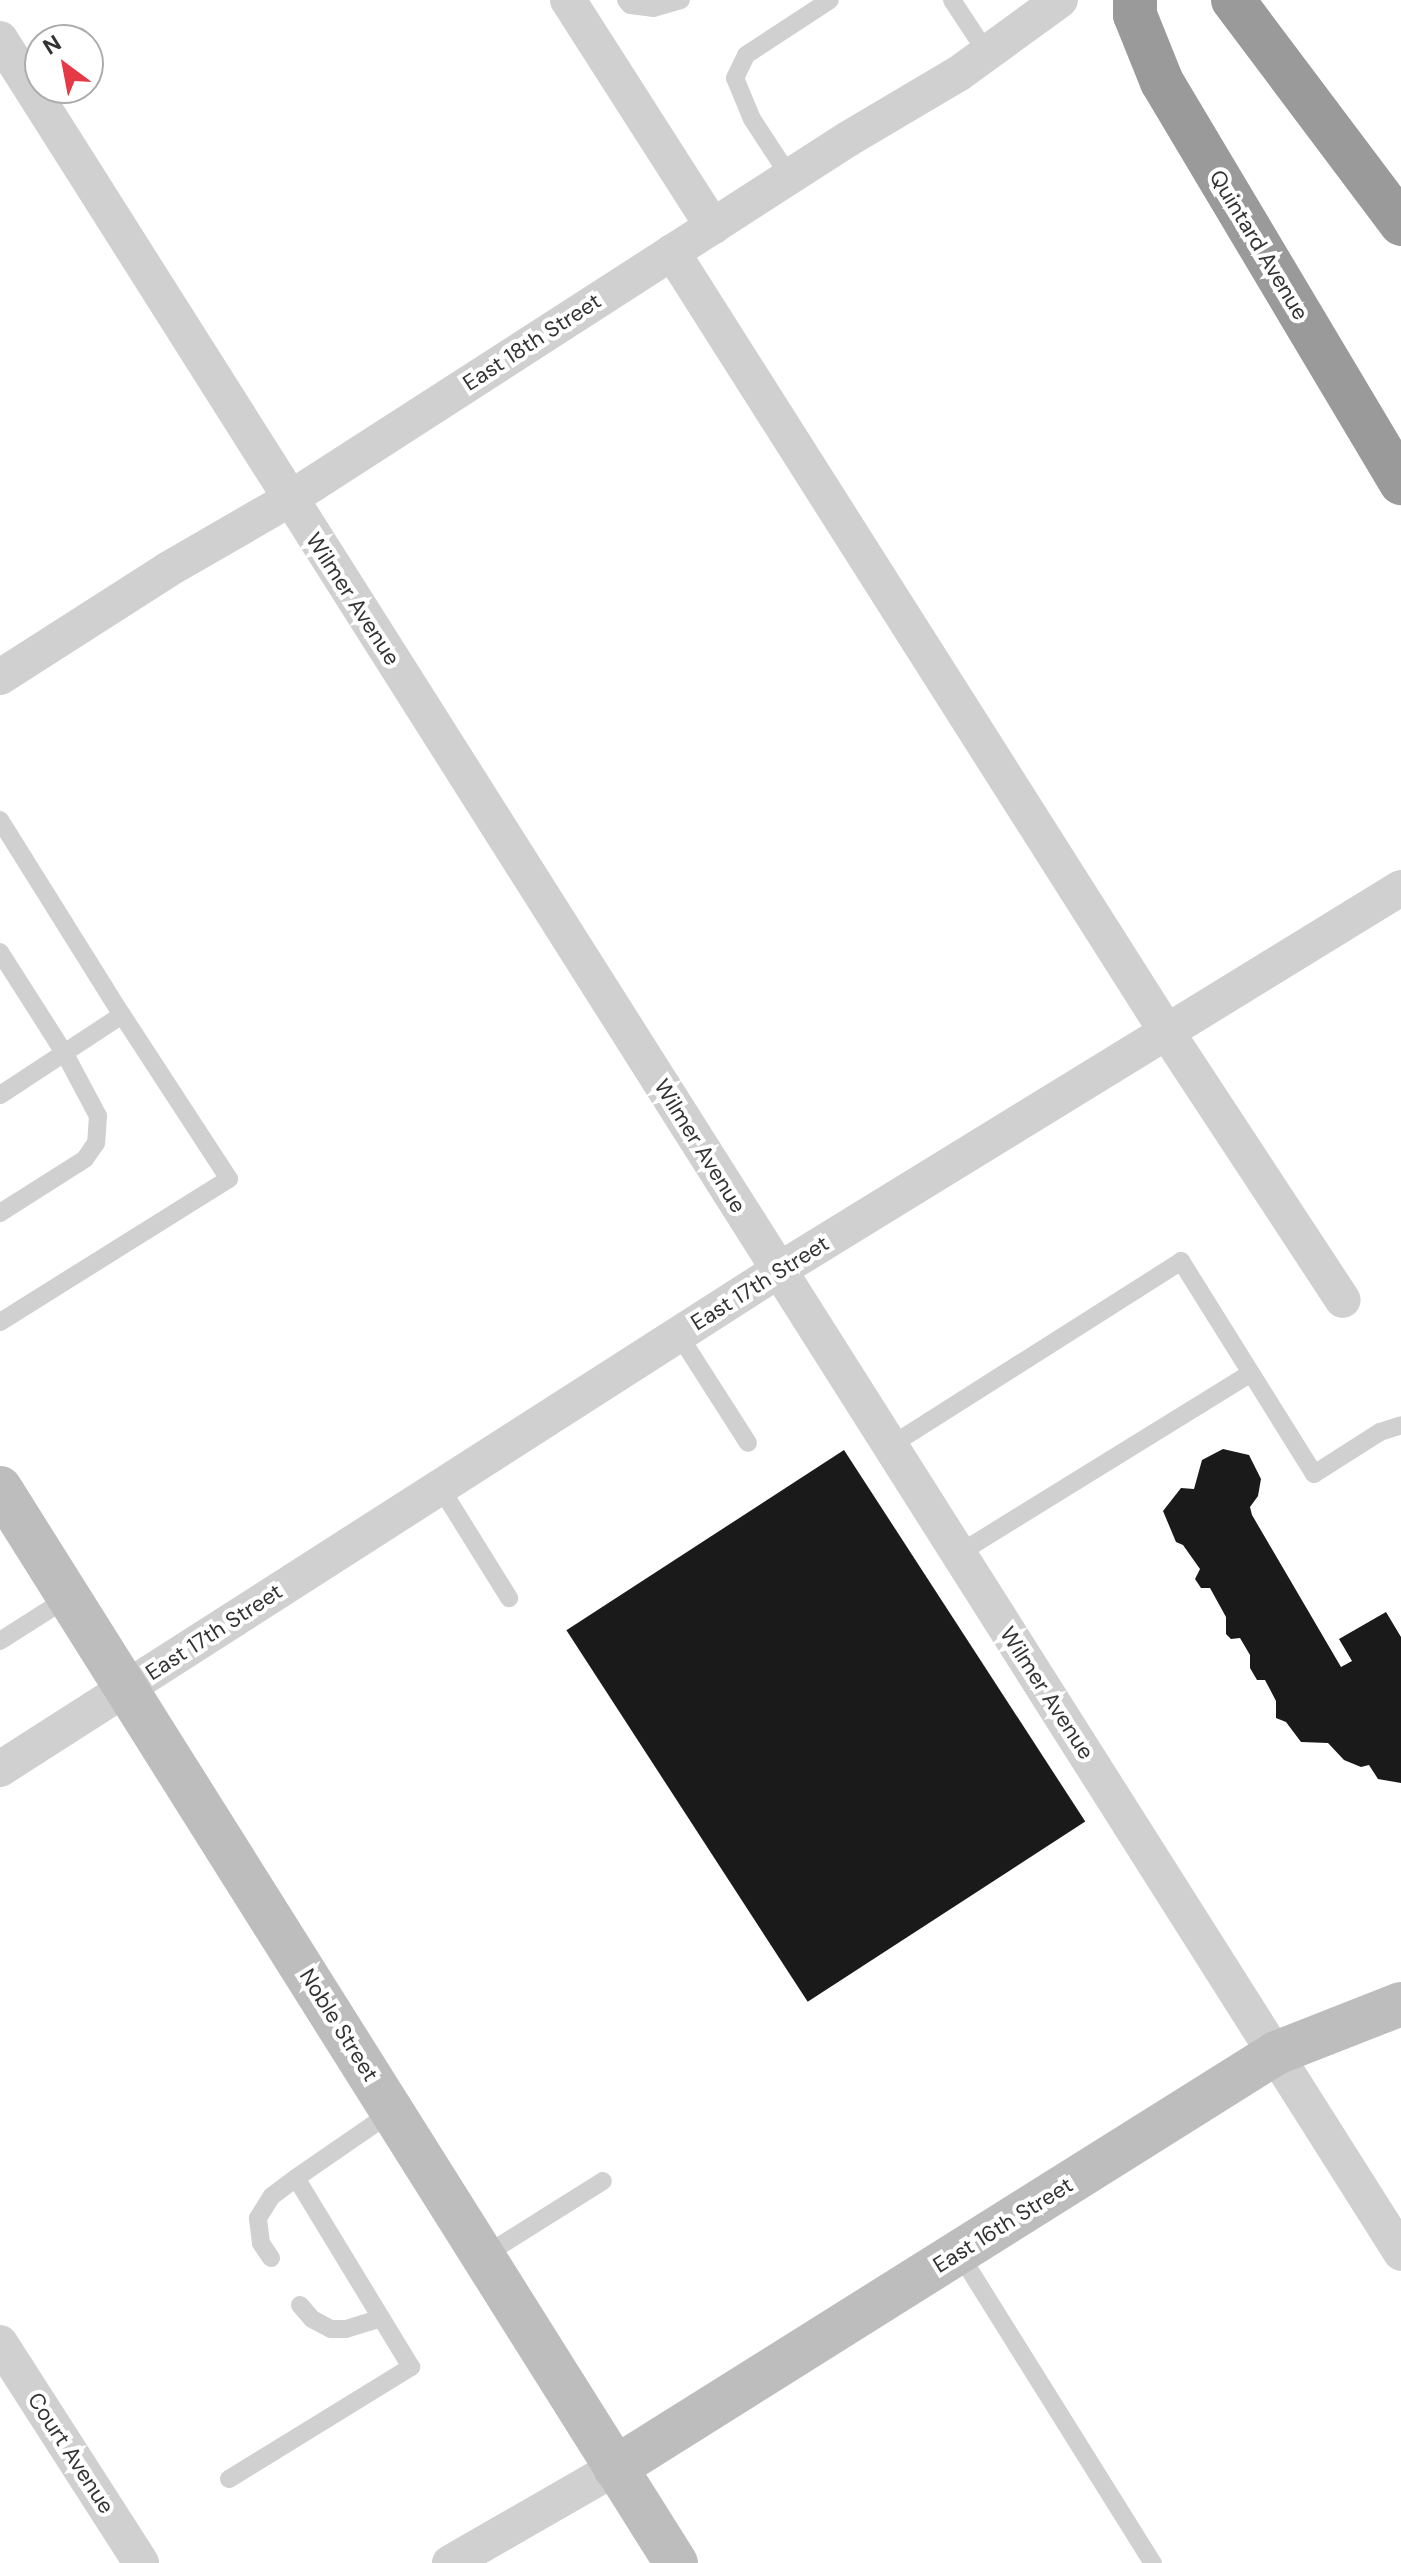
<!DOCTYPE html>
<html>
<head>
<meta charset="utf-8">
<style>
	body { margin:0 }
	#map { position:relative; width:1401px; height:2563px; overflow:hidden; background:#fff; font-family:"DM Sans",sans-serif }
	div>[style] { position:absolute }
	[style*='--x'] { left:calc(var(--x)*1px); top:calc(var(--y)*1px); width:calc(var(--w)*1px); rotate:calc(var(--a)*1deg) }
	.building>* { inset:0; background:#1a1a1a; transform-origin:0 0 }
	.lane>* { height:18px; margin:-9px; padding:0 9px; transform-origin:9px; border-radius:9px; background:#d0d0d0 }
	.street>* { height:36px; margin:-18px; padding:0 18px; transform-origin:18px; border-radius:18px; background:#d0d0d0 }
	.secondary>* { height:44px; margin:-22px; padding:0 22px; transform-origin:22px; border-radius:22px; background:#bdbdbd }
	.highway>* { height:44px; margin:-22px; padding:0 22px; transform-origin:22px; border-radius:22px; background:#9a9a9a }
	span { translate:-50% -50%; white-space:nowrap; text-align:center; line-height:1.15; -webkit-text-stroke:8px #fff; paint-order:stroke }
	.street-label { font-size:22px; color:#333 }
	.north { position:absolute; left:24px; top:24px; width:80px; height:80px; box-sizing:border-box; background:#fff; border:2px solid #adadad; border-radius:50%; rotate:328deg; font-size:22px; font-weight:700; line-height:32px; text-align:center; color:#333 }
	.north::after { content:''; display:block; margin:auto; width:28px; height:36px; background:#e63946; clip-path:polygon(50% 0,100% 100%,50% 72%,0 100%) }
</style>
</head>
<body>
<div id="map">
	<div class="building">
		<i style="clip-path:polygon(1223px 1449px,1249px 1455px,1261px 1479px,1258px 1496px,1250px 1507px,1252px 1515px,1341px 1667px,1352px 1661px,1339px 1639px,1386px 1612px,1401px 1637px,1401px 1783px,1378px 1779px,1369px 1765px,1361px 1767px,1344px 1760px,1328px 1743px,1301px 1742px,1286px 1722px,1276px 1718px,1276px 1701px,1265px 1680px,1257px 1680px,1250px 1668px,1250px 1655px,1240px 1638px,1231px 1639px,1226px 1634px,1226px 1617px,1210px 1588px,1201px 1588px,1195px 1579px,1200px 1569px,1183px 1545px,1176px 1542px,1163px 1511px,1181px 1488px,1194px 1489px,1202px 1460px)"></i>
		<i style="left:844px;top:1450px;width:443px;height:331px;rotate:57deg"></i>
	</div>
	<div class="lane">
		<i style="--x:626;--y:0;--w:6;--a:51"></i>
		<i style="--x:630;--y:5;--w:23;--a:7"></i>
		<i style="--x:653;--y:8;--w:29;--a:-16"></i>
		<i style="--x:952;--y:0;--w:64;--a:56.6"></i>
		<i style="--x:790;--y:177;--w:69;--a:-123.2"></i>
		<i style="--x:752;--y:119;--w:44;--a:-112.5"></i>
		<i style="--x:735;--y:78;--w:25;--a:-64"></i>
		<i style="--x:746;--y:55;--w:100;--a:-33.2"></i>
		<i style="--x:0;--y:820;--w:230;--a:58"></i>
		<i style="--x:122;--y:1015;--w:146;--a:146.7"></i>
		<i style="--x:0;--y:952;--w:121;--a:57.5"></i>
		<i style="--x:65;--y:1054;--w:70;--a:62"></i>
		<i style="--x:98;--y:1116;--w:27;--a:94"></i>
		<i style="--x:96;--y:1143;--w:19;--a:125"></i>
		<i style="--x:85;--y:1159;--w:101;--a:147.6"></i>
		<i style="--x:0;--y:1322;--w:270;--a:-32"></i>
		<i style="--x:229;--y:1179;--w:196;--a:-123.1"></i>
		<i style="--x:679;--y:1335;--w:128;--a:57.4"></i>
		<i style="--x:890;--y:1446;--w:345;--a:-32.4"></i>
		<i style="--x:1181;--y:1261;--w:251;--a:58"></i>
		<i style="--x:1314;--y:1474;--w:78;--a:-32.5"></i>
		<i style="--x:1380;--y:1432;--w:22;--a:-18"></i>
		<i style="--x:440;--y:1487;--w:131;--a:58.1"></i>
		<i style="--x:958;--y:1554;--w:344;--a:-31.7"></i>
		<i style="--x:0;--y:1641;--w:82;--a:-32.5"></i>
		<i style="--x:959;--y:2253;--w:366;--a:58"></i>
		<i style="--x:485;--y:2255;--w:139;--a:-32.1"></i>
		<i style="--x:271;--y:2258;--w:18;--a:-124"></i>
		<i style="--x:261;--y:2243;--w:25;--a:-97"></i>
		<i style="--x:258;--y:2218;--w:26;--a:-58"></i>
		<i style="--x:272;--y:2196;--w:30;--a:-37"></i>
		<i style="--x:300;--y:2305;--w:18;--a:49"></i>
		<i style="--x:312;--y:2319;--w:21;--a:28"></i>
		<i style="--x:331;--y:2329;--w:15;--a:0"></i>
		<i style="--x:346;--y:2329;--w:37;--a:-17"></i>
		<i style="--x:229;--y:2479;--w:214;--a:-31.6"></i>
		<i style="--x:411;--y:2367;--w:221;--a:-121.3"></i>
		<i style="--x:296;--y:2178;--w:118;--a:-34.6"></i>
	</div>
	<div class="street">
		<i style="--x:568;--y:0;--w:269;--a:57.4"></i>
		<i style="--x:0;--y:39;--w:2620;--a:57.67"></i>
		<i style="--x:672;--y:252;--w:926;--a:57.61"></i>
		<i style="--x:1168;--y:1034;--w:318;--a:56.7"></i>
		<i style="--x:0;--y:677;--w:198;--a:-32.6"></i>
		<i style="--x:167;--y:570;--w:140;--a:-30"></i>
		<i style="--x:288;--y:500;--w:666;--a:-32.81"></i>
		<i style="--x:848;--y:139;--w:128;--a:-30.6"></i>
		<i style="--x:958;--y:74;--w:126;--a:-36"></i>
		<i style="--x:0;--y:1769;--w:925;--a:-32.64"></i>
		<i style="--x:779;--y:1270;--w:730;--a:-31.56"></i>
		<i style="--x:0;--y:2343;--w:261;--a:57.3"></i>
		<i style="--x:450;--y:2563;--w:190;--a:-29.9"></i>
	</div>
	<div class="secondary">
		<i style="--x:0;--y:1488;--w:1270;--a:57.84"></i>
		<i style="--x:615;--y:2468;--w:780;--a:-32.12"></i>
		<i style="--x:1276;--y:2053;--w:134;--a:-21.4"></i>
	</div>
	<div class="highway">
		<i style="--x:1135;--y:0;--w:15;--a:90"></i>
		<i style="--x:1135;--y:15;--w:72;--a:68.1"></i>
		<i style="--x:1162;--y:82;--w:467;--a:59.2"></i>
		<i style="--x:1233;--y:0;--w:280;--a:53.1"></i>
	</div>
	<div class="street-label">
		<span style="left:1259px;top:245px;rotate:59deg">Quintard Avenue</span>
		<span style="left:532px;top:342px;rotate:-33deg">East 18th Street</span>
		<span style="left:353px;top:599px;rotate:57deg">Wilmer Avenue</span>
		<span style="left:700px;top:1146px;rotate:58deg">Wilmer Avenue</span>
		<span style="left:760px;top:1283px;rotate:-32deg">East 17th Street</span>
		<span style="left:214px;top:1632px;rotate:-33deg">East 17th Street</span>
		<span style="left:1047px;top:1693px;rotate:57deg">Wilmer Avenue</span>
		<span style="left:339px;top:2025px;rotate:58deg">Noble Street</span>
		<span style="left:1003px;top:2225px;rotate:-32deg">East 16th Street</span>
		<span style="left:71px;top:2453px;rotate:57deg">Court Avenue</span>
	</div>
	<div class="north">N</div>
</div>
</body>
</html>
